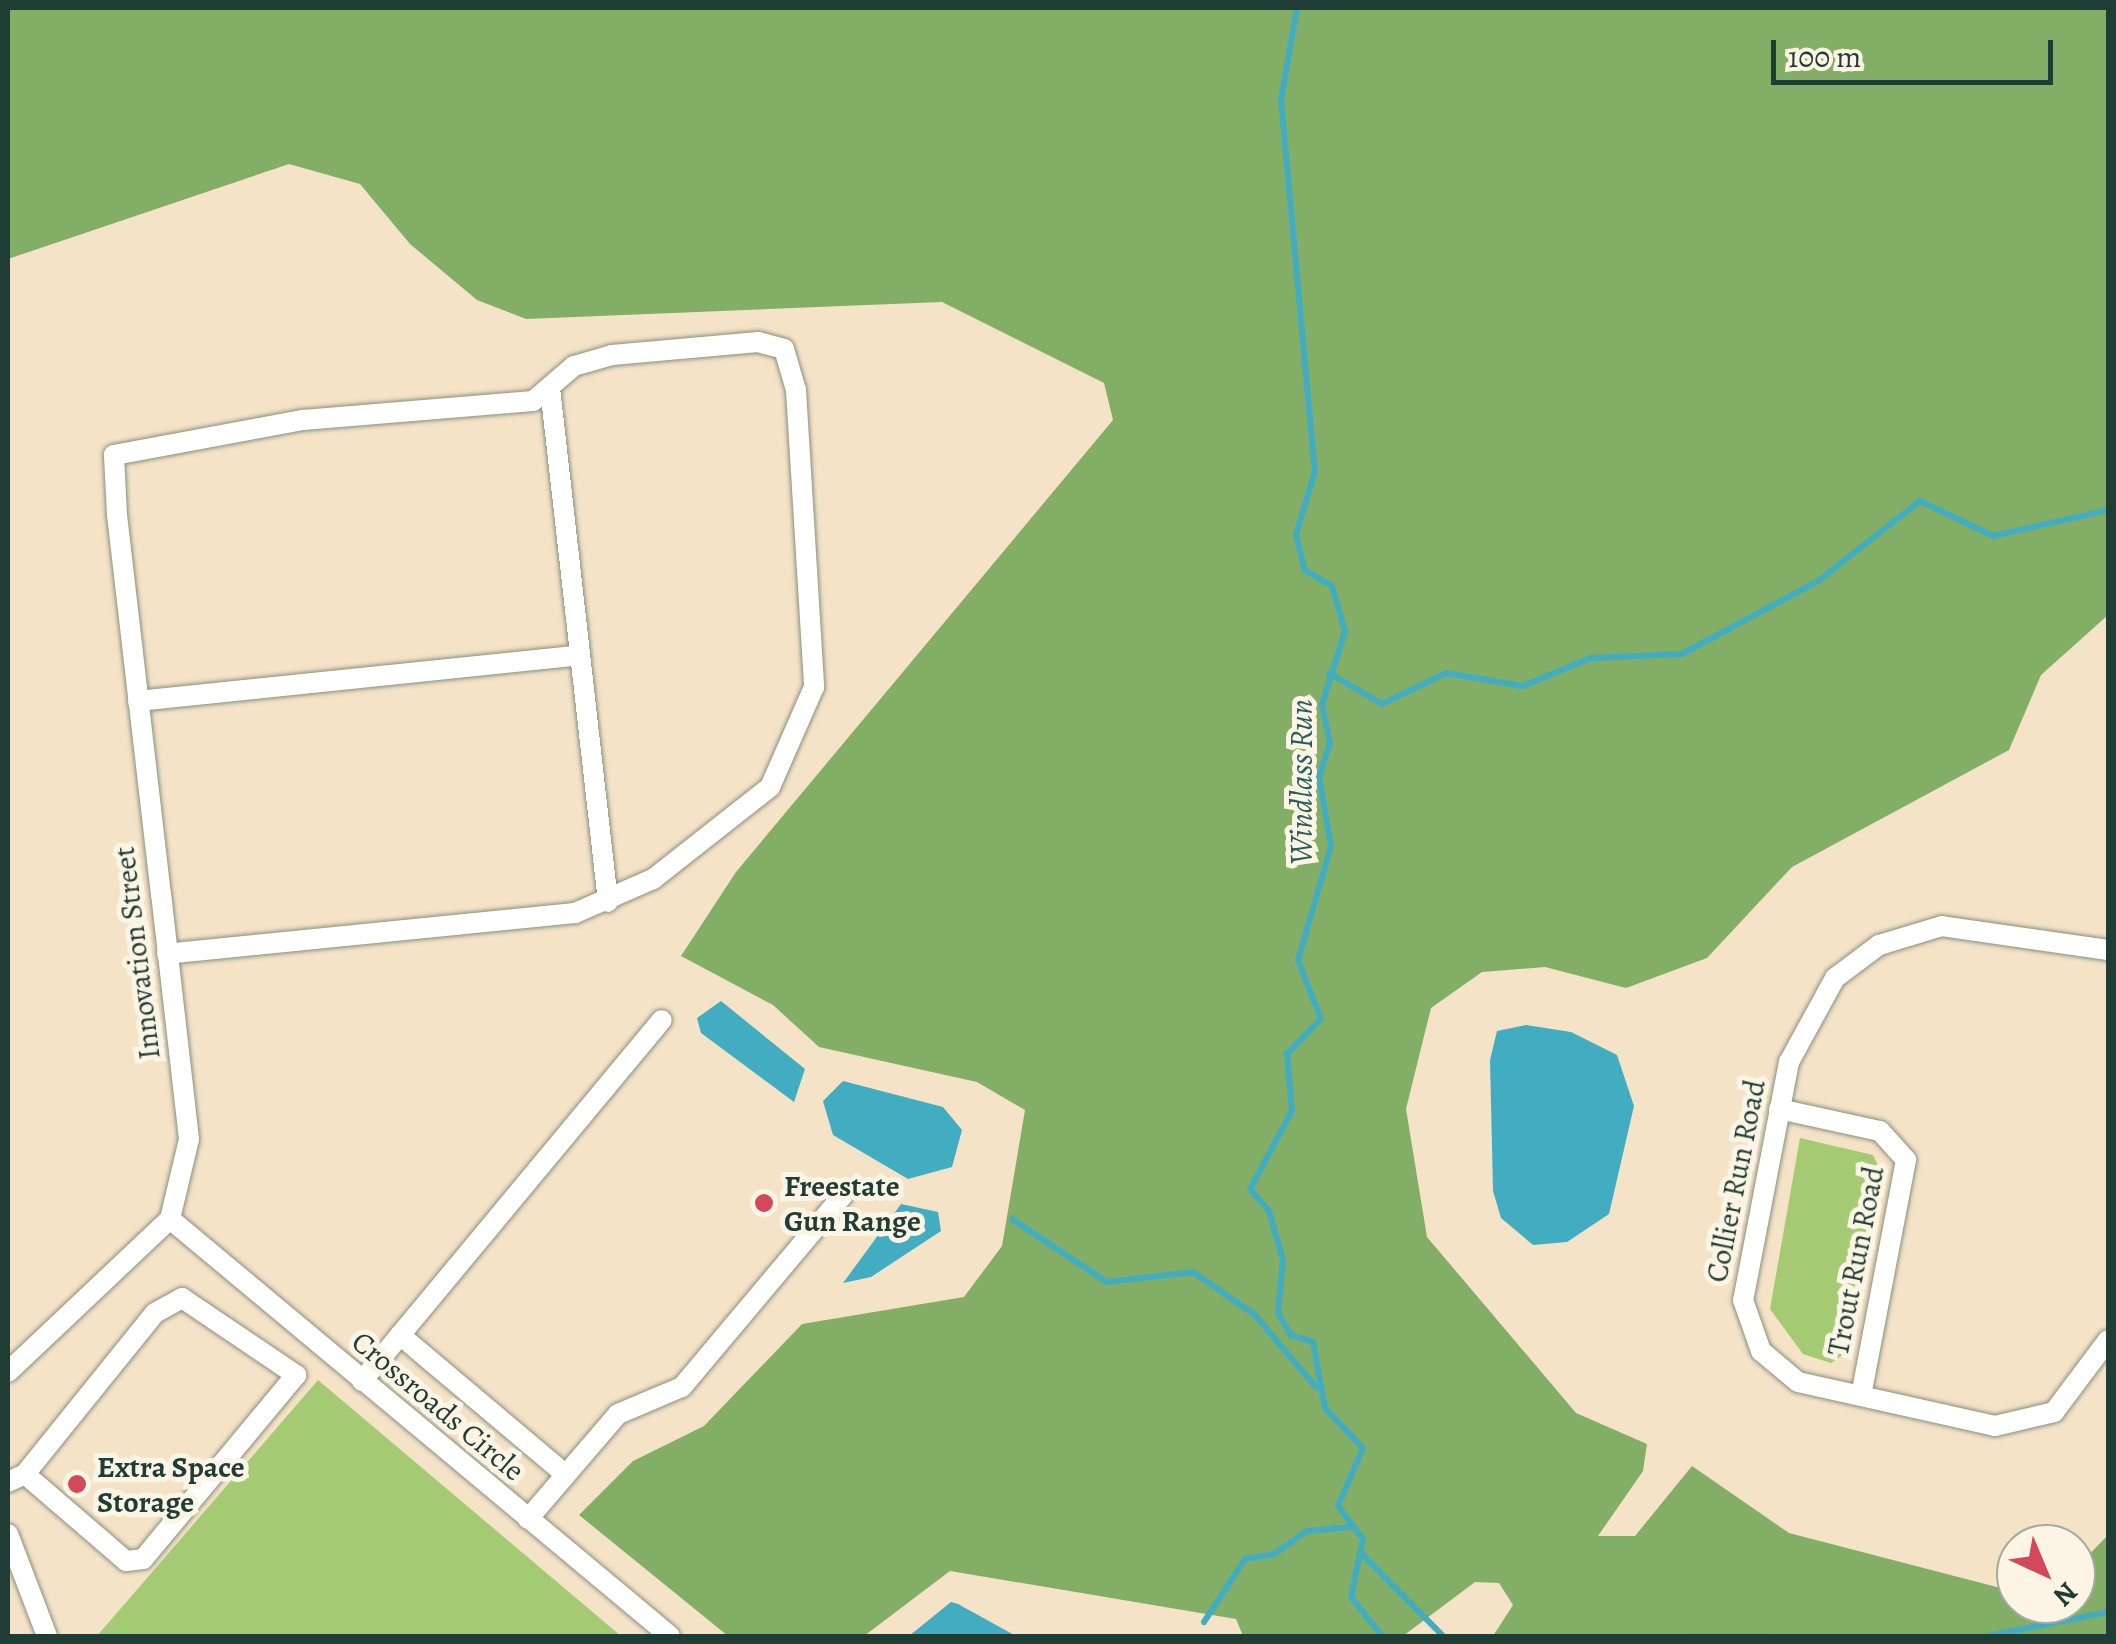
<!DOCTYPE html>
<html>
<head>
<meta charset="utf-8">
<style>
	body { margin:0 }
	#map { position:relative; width:2116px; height:1644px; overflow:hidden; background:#f5e3c8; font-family:Alegreya,serif }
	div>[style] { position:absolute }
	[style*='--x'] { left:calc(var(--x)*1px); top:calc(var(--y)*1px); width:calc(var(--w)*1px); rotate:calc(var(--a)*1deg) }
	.green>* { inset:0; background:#a4ca74 }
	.forest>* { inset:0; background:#83ae66 }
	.water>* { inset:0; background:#42acc1 }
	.stream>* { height:6px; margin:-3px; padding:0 3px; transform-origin:3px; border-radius:3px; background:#42acc1 }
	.roads { filter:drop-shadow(0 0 2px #8a907e) drop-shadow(0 0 2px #8a907e) }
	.minor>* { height:20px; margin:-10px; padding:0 10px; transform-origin:10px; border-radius:10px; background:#fff }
	.dots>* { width:28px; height:28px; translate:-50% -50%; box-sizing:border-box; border:5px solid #fcf5e5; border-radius:50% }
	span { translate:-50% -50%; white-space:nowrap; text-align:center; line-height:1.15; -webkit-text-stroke:10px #fcf5e5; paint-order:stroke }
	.street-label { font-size:30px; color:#1f3d34 }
	.poi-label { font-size:30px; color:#1f3d34; font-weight:700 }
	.left { translate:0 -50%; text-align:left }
	.water-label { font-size:32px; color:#2a5e5e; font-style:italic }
	.frame { position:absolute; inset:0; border:10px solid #1f3d34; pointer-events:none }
	.north { position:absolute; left:1996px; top:1524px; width:100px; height:100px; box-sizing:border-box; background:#fcf5e5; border:2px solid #a4ab9e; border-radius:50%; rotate:136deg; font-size:28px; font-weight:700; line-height:40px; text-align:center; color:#1f3d34 }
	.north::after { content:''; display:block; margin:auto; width:35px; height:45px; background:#d1495b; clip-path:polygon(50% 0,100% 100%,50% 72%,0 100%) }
	.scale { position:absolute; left:1771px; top:40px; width:282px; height:45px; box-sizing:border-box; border:5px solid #1f3d34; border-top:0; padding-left:12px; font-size:30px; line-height:35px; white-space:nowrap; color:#1f3d34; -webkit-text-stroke:8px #fcf5e5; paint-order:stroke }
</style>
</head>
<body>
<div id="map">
	<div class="green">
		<i style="clip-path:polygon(1800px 1138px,1873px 1155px,1884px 1178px,1847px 1352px,1831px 1363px,1803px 1354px,1770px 1309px)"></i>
		<i style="clip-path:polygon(318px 1380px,621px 1636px,97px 1636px)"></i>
	</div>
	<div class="forest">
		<i style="clip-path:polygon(8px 8px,2108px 8px,2108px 615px,2041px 675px,2009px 750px,1792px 867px,1707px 958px,1626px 988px,1545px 967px,1482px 972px,1431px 1008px,1406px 1109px,1427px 1237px,1576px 1413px,1647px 1444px,1643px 1471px,1598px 1536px,1635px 1536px,1692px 1466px,1789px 1533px,2016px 1592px,2016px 1604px,2076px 1604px,2076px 1568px,2108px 1535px,2108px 1636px,1493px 1636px,1513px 1605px,1499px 1583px,1475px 1582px,1403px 1636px,1243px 1636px,1236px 1619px,950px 1571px,864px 1636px,728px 1636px,579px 1515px,633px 1461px,704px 1426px,802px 1324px,964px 1297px,1002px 1246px,1025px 1110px,977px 1082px,819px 1047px,773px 1005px,681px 956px,736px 872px,1113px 420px,1104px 383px,942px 302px,526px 319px,477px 300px,410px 244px,360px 184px,289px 164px,8px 259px)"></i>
	</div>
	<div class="water">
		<i style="clip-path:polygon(721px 1001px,805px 1069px,794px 1102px,701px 1033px,697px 1018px)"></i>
		<i style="clip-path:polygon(1526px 1025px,1571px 1032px,1617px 1055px,1634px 1106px,1609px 1214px,1567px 1242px,1533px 1245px,1501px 1218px,1493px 1191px,1490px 1060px,1497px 1031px)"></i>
		<i style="clip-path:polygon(843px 1081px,943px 1107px,962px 1130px,952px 1167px,908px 1179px,833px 1135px,823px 1101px)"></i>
		<i style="clip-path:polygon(901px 1204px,938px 1212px,941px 1231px,871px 1277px,843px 1283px)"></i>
		<i style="clip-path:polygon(951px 1602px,958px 1604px,1016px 1636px,909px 1636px)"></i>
	</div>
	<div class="stream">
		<i style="--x:1297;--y:8;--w:93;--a:99.9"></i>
		<i style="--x:1281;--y:100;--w:373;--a:84.8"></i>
		<i style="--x:1315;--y:471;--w:67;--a:106.5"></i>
		<i style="--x:1296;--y:535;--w:36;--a:76"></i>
		<i style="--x:1305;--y:570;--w:31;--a:31"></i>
		<i style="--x:1332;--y:586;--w:47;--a:73.9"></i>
		<i style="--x:1345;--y:631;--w:77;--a:107.3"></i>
		<i style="--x:1322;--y:705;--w:39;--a:78"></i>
		<i style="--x:1330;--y:743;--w:36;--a:108"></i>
		<i style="--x:1319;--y:777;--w:70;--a:80.1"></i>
		<i style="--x:1331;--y:846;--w:119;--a:106.1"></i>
		<i style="--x:1298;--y:960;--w:63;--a:68.7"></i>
		<i style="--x:1321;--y:1019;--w:49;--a:134.2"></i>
		<i style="--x:1287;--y:1054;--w:57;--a:85"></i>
		<i style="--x:1292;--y:1111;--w:89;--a:118.3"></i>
		<i style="--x:1250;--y:1189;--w:29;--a:49"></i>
		<i style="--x:1269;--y:1211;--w:51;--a:74.1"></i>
		<i style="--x:1283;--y:1260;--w:53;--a:95.4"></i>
		<i style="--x:1278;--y:1313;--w:26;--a:59"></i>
		<i style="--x:1291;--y:1335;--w:23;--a:18"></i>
		<i style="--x:1313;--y:1342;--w:67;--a:79.7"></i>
		<i style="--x:1325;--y:1408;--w:55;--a:46.5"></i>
		<i style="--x:1363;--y:1448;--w:63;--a:113.3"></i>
		<i style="--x:1338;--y:1506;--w:41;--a:52.9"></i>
		<i style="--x:1363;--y:1539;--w:59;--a:101.7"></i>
		<i style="--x:1351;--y:1597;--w:50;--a:51.5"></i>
		<i style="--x:1329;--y:673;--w:61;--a:30.3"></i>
		<i style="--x:1382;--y:704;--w:71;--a:-25.8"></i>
		<i style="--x:1446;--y:673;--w:78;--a:9.6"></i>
		<i style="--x:1523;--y:686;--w:74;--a:-22.4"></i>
		<i style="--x:1591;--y:658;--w:91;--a:-2.5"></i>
		<i style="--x:1682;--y:654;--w:154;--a:-28.2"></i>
		<i style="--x:1818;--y:581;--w:130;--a:-38.1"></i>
		<i style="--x:1920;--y:501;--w:81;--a:25.6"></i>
		<i style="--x:1993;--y:536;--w:118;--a:-12.7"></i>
		<i style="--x:1012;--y:1219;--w:114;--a:33.6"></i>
		<i style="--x:1107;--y:1282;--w:87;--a:-6.6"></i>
		<i style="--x:1193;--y:1272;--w:74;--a:34.5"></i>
		<i style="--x:1254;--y:1314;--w:96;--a:49.7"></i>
		<i style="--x:1360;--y:1552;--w:118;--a:45.3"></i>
		<i style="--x:1204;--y:1622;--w:75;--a:-56.9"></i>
		<i style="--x:1245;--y:1559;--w:29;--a:-10"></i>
		<i style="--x:1274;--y:1554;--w:40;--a:-34.9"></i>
		<i style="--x:1307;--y:1531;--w:43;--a:-5.3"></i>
		<i style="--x:1691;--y:1636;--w:76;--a:0"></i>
		<i style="--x:1987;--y:1636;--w:123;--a:-11.2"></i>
	</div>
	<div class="roads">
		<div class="minor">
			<i style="--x:550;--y:388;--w:517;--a:83.56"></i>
			<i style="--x:138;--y:701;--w:441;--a:-5.9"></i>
			<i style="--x:2108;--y:950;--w:168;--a:-171.8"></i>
			<i style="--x:1942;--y:926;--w:66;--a:163.2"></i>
			<i style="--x:1879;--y:945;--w:55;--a:143.1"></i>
			<i style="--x:1835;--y:978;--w:96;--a:118.7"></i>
			<i style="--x:1789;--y:1062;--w:242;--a:100.9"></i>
			<i style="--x:1743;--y:1300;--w:54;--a:70.6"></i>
			<i style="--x:1761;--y:1351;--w:48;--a:40"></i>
			<i style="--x:1798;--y:1382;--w:202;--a:12.6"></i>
			<i style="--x:1995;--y:1426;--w:61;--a:-13.3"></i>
			<i style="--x:2054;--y:1412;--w:90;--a:-53.1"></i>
			<i style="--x:1779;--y:1109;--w:103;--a:12.3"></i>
			<i style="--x:1880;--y:1131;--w:39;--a:48"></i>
			<i style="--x:1906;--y:1160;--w:240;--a:100.8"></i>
			<i style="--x:170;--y:1219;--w:651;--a:39.83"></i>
			<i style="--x:400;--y:1335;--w:217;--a:40.1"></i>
			<i style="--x:8;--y:1372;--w:223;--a:-43.4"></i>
			<i style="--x:170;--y:1219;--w:82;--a:-76.6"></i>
			<i style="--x:189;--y:1139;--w:246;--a:-96.5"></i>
			<i style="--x:161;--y:895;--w:383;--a:-96.6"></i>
			<i style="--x:117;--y:515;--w:60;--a:-92.9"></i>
			<i style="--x:114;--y:455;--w:192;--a:-10.5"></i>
			<i style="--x:303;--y:420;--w:231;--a:-4.7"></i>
			<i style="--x:533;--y:401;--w:54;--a:-40.5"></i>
			<i style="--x:574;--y:366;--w:40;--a:-16"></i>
			<i style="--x:612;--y:355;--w:147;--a:-5.1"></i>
			<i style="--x:758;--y:342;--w:27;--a:15"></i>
			<i style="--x:784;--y:349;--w:43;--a:73.7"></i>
			<i style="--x:796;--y:390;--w:298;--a:86.5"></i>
			<i style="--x:814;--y:687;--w:109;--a:113.7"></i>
			<i style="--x:770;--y:787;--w:149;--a:141.8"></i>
			<i style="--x:653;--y:879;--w:85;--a:156.4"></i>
			<i style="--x:575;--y:913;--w:410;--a:174.3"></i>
			<i style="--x:362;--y:1381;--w:469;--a:-50.3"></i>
			<i style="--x:8;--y:1482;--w:19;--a:-25"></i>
			<i style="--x:25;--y:1474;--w:207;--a:-51.1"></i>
			<i style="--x:155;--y:1313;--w:31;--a:-29"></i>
			<i style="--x:182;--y:1298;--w:138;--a:34"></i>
			<i style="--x:296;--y:1375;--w:239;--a:129.7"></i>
			<i style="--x:143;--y:1559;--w:17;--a:173"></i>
			<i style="--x:126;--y:1561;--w:133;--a:-139.3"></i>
			<i style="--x:528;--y:1519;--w:138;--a:-49.4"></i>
			<i style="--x:618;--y:1414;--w:69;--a:-22.9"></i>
			<i style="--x:682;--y:1387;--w:251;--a:-50"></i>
			<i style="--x:8;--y:1534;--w:109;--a:69.1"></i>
		</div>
	</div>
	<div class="dots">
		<i style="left:764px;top:1203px;background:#d1495b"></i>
		<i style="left:77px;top:1484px;background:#d1495b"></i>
	</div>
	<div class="street-label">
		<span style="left:137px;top:953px;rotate:-97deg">Innovation Street</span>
		<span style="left:1736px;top:1181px;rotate:-79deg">Collier Run Road</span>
		<span style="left:1856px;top:1261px;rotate:-79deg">Trout Run Road</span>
		<span style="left:438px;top:1406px;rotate:40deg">Crossroads Circle</span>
	</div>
	<div class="poi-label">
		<span class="left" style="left:784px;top:1203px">Freestate<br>Gun Range</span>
		<span class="left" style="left:97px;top:1484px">Extra Space<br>Storage</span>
	</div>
	<div class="water-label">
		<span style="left:1301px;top:782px;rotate:-90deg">Windlass Run</span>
	</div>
	<div class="frame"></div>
	<div class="north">N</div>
	<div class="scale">100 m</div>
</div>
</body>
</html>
